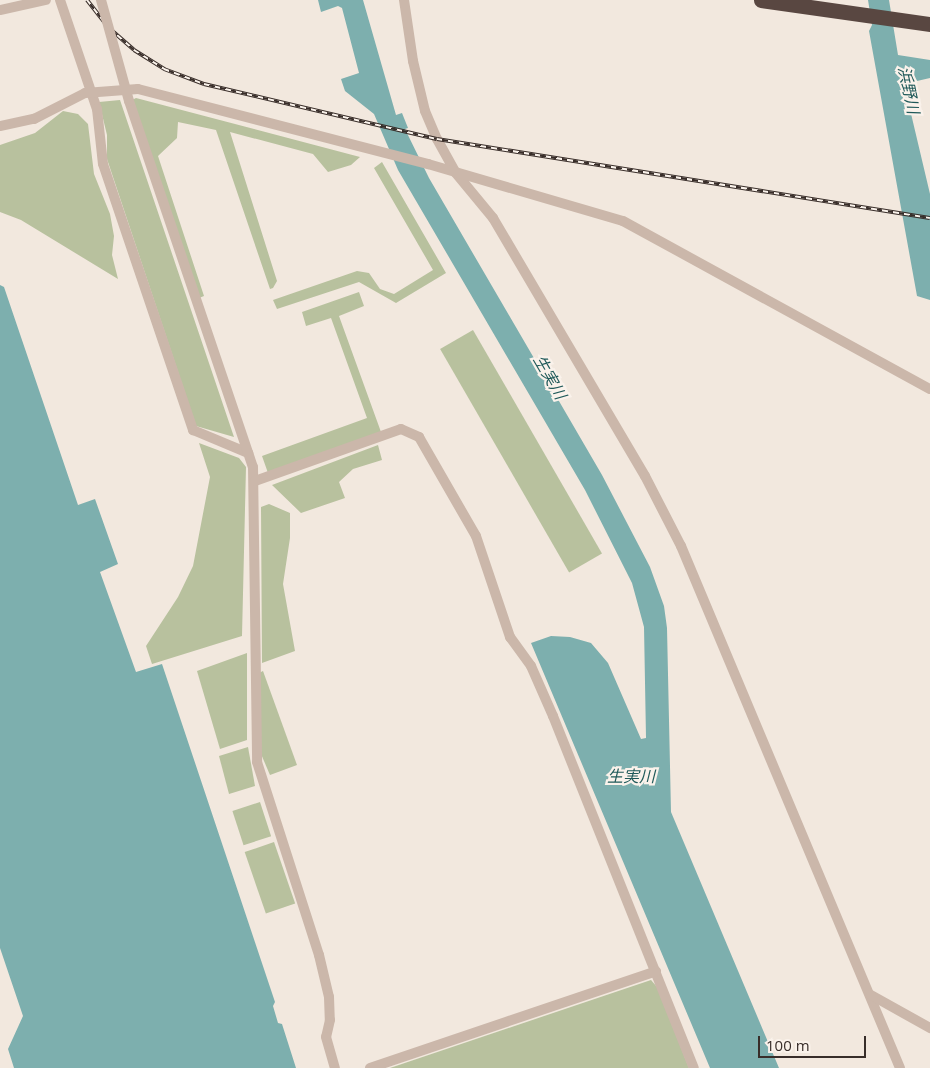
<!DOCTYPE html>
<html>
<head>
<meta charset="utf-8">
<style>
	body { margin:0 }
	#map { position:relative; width:930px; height:1068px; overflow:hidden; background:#f2e8de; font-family:"Open Sans","Noto Sans JP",sans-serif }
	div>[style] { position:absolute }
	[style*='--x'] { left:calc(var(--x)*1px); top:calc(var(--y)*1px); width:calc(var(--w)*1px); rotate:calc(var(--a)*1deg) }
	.green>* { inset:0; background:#b8c19e; transform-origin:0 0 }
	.water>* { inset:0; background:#7dafae }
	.minor>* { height:10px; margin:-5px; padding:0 5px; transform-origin:5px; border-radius:5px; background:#cbb7aa }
	.highway>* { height:15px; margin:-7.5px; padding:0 7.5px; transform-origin:7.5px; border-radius:7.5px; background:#594741 }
	.rail>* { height:4px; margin-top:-2px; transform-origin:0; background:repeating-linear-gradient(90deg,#faf2eb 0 5.5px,#382d29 0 11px); box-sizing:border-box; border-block:1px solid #382d29 }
	.minor-bridge>* { height:10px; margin:-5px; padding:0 5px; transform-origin:5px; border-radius:5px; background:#cbb7aa }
	span { translate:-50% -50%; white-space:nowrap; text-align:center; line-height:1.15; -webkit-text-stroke:4.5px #faf2eb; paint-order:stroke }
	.water-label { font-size:16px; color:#1f5959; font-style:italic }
	.scale { position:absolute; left:758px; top:1036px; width:108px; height:22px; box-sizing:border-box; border:2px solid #382d29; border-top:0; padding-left:6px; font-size:15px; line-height:18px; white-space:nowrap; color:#382d29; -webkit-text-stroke:4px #faf2eb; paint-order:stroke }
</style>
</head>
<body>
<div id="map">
	<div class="green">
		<i style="clip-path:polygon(136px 98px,360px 157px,351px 165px,328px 172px,313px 154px,230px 132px,277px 281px,273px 288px,270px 289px,216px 130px,178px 122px,177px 138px,158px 156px,204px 296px,199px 298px,132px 100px)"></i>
		<i style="clip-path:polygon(120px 100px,234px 437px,196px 426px,107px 159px,107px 135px,99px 102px)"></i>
		<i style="clip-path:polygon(63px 111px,78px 114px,88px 124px,94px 174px,110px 214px,114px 236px,112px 255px,118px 279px,21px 220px,0 212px,0 145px,35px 133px)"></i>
		<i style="clip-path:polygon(382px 162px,446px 273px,396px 303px,359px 282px,277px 309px,273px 300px,357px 271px,369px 273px,380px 289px,394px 294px,433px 270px,374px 168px)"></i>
		<i style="clip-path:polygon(359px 292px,364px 306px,339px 316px,381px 432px,268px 473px,262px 456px,367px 418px,331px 318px,306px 326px,302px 312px)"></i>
		<i style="left:473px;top:330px;width:258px;height:38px;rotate:60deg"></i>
		<i style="clip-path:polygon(199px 443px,239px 458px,246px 467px,242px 636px,152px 664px,146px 646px,178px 597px,193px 566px,210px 477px)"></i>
		<i style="clip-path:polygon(378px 445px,382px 460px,353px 469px,339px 482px,345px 498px,301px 513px,272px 485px)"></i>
		<i style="clip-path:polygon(269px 504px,290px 513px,290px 538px,283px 584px,295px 651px,262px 663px,261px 507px)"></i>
		<i style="clip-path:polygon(247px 653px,247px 740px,220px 749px,197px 671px)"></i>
		<i style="clip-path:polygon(263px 671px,297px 765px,270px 775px,261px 754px,257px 674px)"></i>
		<i style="clip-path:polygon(248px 747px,255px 786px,229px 794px,219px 756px)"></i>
		<i style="left:260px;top:802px;width:36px;height:29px;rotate:72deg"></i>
		<i style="left:274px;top:842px;width:65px;height:31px;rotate:71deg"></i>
		<i style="clip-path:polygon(651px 980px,657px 987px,689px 1068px,390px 1068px)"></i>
	</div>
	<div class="water">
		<i style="clip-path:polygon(318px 0,363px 0,396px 115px,402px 113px,408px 128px,405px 129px,429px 178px,602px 475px,650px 567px,664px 606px,667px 628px,671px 812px,779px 1068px,710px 1068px,531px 643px,551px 636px,570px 637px,591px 643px,608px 663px,641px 739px,646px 738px,644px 627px,632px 583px,585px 490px,398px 170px,374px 114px,345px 91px,341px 79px,359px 73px,342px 8px,338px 6px,321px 12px)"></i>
		<i style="clip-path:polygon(868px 0,889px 0,898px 55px,930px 60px,930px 78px,904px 84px,930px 194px,930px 300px,917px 296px,869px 31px,872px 25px)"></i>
		<i style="clip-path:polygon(0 285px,4px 287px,78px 505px,95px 499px,118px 564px,100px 572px,136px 672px,162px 664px,275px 1002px,273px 1006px,278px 1023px,282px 1024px,296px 1068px,14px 1068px,8px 1049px,23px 1016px,0 948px)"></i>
	</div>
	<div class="minor">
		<i style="--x:60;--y:0;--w:115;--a:71.3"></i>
		<i style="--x:97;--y:109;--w:55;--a:83.8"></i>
		<i style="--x:103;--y:164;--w:281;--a:71.3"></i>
		<i style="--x:193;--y:430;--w:60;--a:22.7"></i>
		<i style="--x:404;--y:0;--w:62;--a:81.6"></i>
		<i style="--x:413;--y:61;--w:51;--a:76.5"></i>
		<i style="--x:425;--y:111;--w:30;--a:67"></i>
		<i style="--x:437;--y:139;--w:38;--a:61"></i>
		<i style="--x:455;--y:172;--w:60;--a:50.4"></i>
		<i style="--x:493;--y:218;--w:299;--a:59.5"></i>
		<i style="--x:645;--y:476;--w:79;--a:62.8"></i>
		<i style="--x:681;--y:546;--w:566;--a:67.24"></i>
		<i style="--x:0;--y:10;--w:47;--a:-12.3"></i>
		<i style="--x:129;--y:101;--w:386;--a:71.3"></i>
		<i style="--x:253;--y:467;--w:295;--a:89.2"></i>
		<i style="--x:257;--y:762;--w:203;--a:72.2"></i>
		<i style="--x:319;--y:955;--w:43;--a:76.6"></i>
		<i style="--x:329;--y:997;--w:23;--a:88"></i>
		<i style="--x:330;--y:1020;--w:17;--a:103"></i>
		<i style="--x:326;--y:1037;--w:32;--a:74"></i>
		<i style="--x:0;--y:126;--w:35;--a:-12"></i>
		<i style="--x:34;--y:119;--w:57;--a:-27"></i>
		<i style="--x:85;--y:93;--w:53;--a:-4.3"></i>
		<i style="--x:138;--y:89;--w:300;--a:14.5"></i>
		<i style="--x:428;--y:164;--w:203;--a:16.3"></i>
		<i style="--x:623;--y:221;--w:350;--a:28.7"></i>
		<i style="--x:255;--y:481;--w:155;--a:-19.6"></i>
		<i style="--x:401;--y:429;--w:20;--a:24"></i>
		<i style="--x:419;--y:437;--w:114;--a:60.1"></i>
		<i style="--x:476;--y:536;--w:107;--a:71.4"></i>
		<i style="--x:510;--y:637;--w:36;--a:54"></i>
		<i style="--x:531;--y:666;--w:55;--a:66.3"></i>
		<i style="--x:553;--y:716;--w:379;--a:68.2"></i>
		<i style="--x:871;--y:995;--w:68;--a:29.2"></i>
		<i style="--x:370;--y:1068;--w:302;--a:-18.7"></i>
	</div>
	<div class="highway">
		<i style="--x:761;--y:0;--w:171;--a:8.1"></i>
	</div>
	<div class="rail">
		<i style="--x:87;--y:0;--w:36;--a:52"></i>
		<i style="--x:109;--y:28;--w:33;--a:41"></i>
		<i style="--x:134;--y:50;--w:36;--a:32"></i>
		<i style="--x:164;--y:69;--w:43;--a:20.6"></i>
		<i style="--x:204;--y:84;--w:239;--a:13.3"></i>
		<i style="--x:437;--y:139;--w:499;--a:9.1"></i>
	</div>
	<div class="minor-bridge">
		<i style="--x:101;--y:0;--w:105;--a:74.5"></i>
	</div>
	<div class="water-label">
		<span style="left:909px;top:90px;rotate:78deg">浜野川</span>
		<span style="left:550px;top:377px;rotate:60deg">生実川</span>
		<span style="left:631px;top:776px">生実川</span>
	</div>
	<div class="scale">100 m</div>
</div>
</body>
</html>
